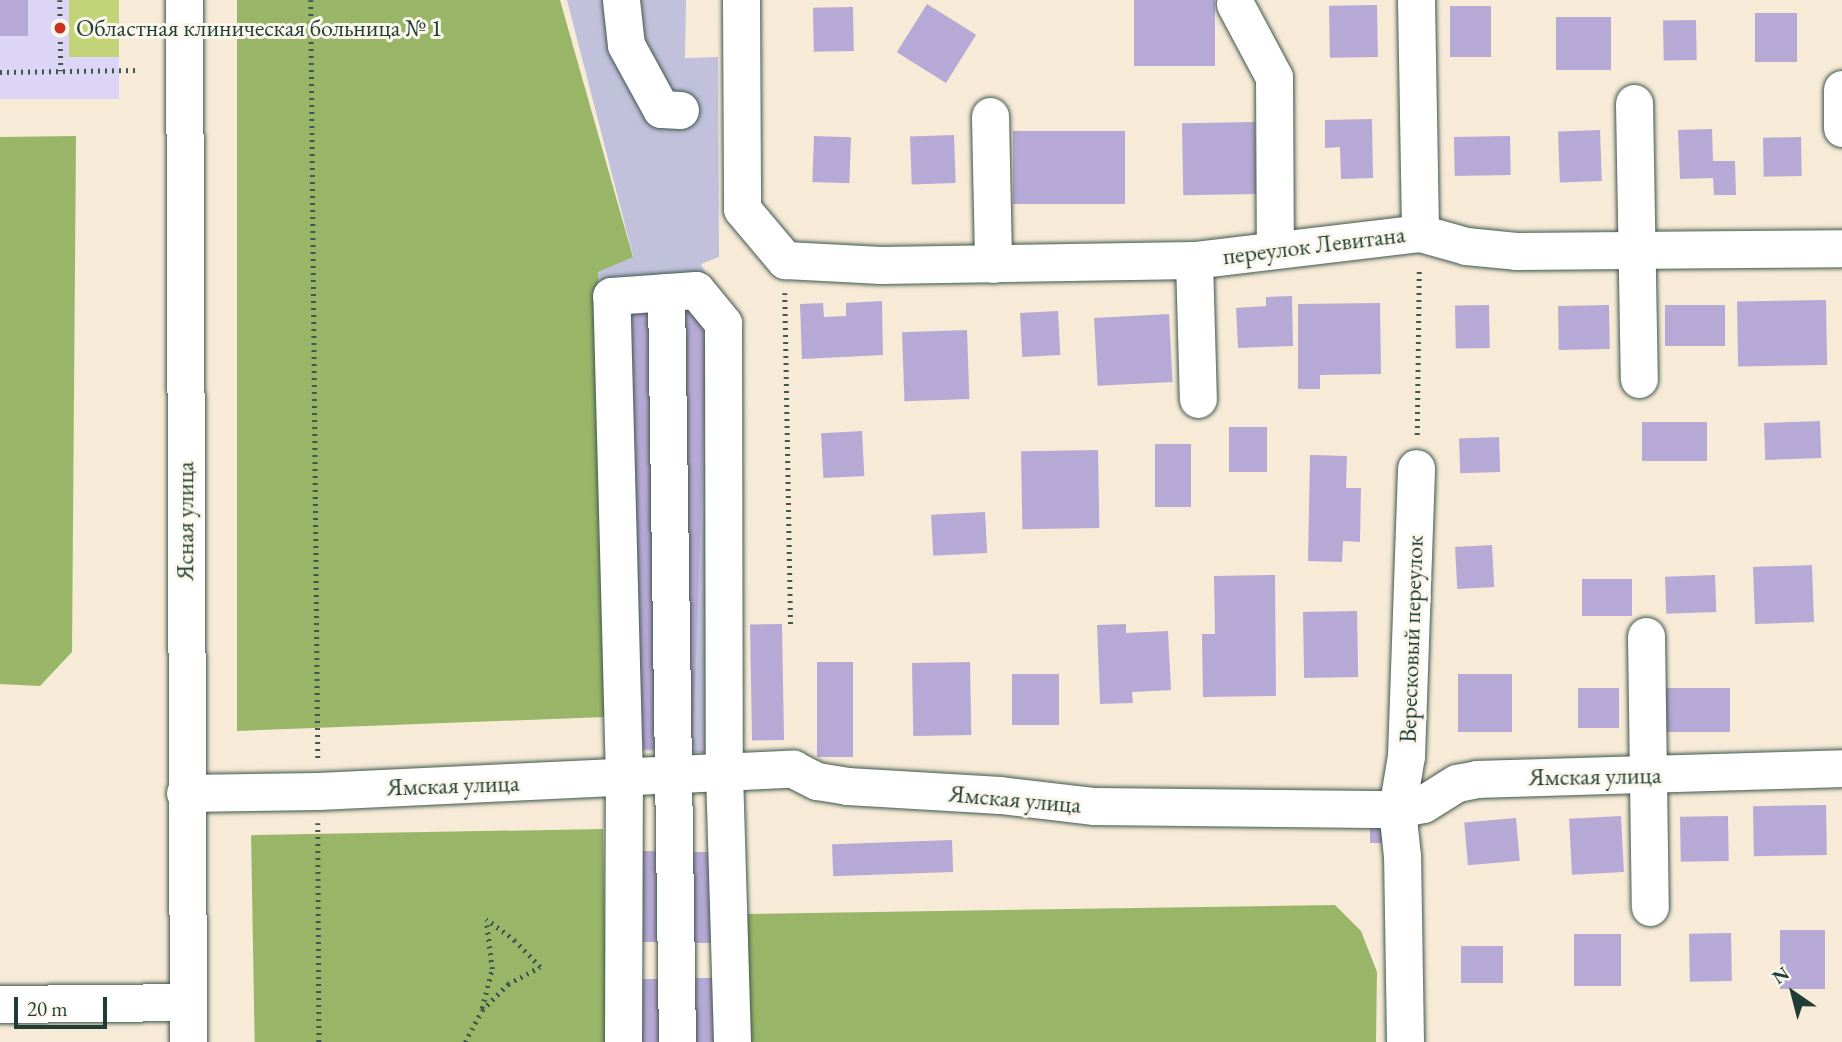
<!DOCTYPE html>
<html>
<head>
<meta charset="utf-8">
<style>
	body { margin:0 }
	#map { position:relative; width:1842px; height:1042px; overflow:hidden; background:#f7ebd7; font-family:"EB Garamond",serif }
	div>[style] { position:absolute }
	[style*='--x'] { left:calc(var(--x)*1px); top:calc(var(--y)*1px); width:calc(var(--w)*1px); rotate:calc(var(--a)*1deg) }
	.built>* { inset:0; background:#ddd5f6; transform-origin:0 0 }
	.industrial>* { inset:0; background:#c2c1dc }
	.green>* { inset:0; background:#c2d477; transform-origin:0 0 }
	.forest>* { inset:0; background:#99b668; transform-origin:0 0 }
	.building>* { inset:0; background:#b7a9d6; transform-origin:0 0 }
	.path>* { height:4.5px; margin-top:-2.25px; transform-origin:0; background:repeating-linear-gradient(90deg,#3f574c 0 2px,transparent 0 7px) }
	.roads { filter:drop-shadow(0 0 2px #3f574c) drop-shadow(0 0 2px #3f574c) }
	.minor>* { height:37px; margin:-18.5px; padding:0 18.5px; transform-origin:18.5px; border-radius:18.5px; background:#fff }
	.dots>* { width:19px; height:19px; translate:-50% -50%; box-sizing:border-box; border:4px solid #fbf7ec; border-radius:50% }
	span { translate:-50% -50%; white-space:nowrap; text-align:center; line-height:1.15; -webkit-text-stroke:6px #fbf7ec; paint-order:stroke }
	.poi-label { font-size:24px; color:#1f3d34 }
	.left { translate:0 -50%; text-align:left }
	.street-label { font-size:24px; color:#1f3d34 }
	.north { position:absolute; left:1758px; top:958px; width:70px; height:70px; -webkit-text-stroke:5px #fbf7ec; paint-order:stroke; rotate:325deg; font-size:19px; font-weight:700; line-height:28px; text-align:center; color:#1f3d34 }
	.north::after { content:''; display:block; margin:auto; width:24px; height:32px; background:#1f3d34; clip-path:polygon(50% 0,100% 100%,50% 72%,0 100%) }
	.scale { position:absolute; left:14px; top:997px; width:93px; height:32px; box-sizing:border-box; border:4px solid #1f3d34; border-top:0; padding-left:9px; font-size:21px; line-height:24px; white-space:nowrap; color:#1f3d34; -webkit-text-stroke:5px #fbf7ec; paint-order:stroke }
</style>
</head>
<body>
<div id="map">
	<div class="built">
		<i style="left:0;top:0;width:119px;height:99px"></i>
	</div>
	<div class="industrial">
		<i style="clip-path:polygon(567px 0,686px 0,685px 58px,718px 57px,719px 257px,701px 264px,735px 329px,736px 754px,606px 749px,598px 271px,633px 256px)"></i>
	</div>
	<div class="green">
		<i style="left:69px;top:0;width:50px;height:57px"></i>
	</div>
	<div class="forest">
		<i style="clip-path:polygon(237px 0,560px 0,633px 257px,598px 272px,605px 717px,237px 731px)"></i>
		<i style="clip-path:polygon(76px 136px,72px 652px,40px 686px,0 684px,0 137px)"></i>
		<i style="left:603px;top:829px;width:213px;height:352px;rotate:89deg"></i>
		<i style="clip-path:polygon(1335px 905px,1361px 931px,1377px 972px,1376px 1042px,744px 1042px,742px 914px)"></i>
	</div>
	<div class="building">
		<i style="left:0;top:0;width:28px;height:36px"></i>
		<i style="left:1134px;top:0;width:81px;height:66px"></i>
		<i style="left:927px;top:4px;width:58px;height:57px;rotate:32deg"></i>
		<i style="left:1377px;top:5px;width:52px;height:48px;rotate:89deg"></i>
		<i style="left:1450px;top:6px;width:41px;height:51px"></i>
		<i style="left:853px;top:7px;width:44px;height:40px;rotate:89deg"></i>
		<i style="left:1755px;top:13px;width:42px;height:49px"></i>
		<i style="left:1611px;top:17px;width:53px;height:55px;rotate:90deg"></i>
		<i style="left:1696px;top:20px;width:40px;height:33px;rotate:89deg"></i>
		<i style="clip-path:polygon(1372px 119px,1373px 178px,1341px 179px,1340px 147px,1325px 148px,1325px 120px)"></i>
		<i style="left:1255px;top:122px;width:72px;height:73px;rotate:89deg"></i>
		<i style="clip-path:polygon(1712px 129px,1713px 161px,1735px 161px,1736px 195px,1714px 195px,1713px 178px,1680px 179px,1678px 130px)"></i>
		<i style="left:1600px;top:130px;width:51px;height:42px;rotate:88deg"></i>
		<i style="left:1125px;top:131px;width:73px;height:112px;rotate:90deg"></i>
		<i style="left:954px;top:135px;width:48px;height:44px;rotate:88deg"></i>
		<i style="left:814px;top:136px;width:37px;height:46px;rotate:2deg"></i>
		<i style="left:1510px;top:136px;width:39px;height:56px;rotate:89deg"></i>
		<i style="left:1801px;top:137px;width:39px;height:38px;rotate:89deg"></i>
		<i style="clip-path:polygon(1292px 296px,1293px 346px,1238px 348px,1236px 308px,1266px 306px,1266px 297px)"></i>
		<i style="left:1826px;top:300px;width:65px;height:89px;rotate:89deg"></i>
		<i style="clip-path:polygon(882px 301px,883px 355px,802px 359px,800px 304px,823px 303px,824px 317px,846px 316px,846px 303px)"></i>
		<i style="clip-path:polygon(1380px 303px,1381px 374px,1320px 375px,1320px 389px,1298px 389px,1298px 304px)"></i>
		<i style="left:1489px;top:305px;width:43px;height:34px;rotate:89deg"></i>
		<i style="left:1609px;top:305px;width:44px;height:51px;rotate:89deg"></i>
		<i style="left:1725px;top:305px;width:41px;height:60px;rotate:90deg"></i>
		<i style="left:626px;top:308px;width:33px;height:441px"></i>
		<i style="left:675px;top:310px;width:33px;height:441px;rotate:2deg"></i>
		<i style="left:1058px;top:311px;width:44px;height:38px;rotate:87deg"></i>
		<i style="left:1169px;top:314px;width:68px;height:75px;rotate:87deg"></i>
		<i style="left:967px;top:330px;width:69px;height:65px;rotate:88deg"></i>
		<i style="left:1820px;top:421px;width:37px;height:56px;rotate:88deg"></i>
		<i style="left:1707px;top:422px;width:39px;height:65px;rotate:90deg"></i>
		<i style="left:1267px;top:427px;width:45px;height:38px;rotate:90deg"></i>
		<i style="left:862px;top:431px;width:45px;height:41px;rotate:87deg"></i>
		<i style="left:1499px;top:437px;width:35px;height:40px;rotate:88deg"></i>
		<i style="left:1155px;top:444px;width:36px;height:63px"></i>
		<i style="left:1098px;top:450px;width:78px;height:77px;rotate:89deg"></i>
		<i style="clip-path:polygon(1310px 455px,1347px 456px,1346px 488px,1361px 488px,1360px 542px,1343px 541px,1342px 562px,1308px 561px)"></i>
		<i style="left:985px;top:512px;width:41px;height:54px;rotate:87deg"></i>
		<i style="left:1492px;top:545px;width:42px;height:37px;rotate:87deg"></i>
		<i style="left:1812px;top:565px;width:57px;height:59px;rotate:88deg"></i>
		<i style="clip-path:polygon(1275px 575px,1276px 696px,1203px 697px,1202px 634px,1215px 634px,1214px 576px)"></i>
		<i style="left:1715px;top:575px;width:37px;height:50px;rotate:88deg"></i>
		<i style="left:1582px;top:579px;width:50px;height:37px"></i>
		<i style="left:1357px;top:611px;width:66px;height:54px;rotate:89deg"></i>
		<i style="left:782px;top:624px;width:116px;height:32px;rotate:89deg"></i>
		<i style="clip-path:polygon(1126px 624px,1126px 633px,1168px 631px,1171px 690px,1132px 692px,1133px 703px,1100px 704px,1097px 625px)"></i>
		<i style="left:817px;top:662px;width:36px;height:95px"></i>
		<i style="left:970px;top:662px;width:73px;height:58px;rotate:89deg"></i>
		<i style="left:1059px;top:674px;width:51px;height:47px;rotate:90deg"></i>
		<i style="left:1458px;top:674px;width:54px;height:58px"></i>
		<i style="left:1578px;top:688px;width:41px;height:40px"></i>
		<i style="left:1659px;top:688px;width:71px;height:44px"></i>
		<i style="left:1826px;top:805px;width:50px;height:73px;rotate:89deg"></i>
		<i style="left:1621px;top:816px;width:56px;height:52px;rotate:87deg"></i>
		<i style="left:1728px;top:816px;width:45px;height:48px;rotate:89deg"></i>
		<i style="left:1516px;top:818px;width:43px;height:52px;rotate:85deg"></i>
		<i style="left:1370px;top:827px;width:12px;height:16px"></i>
		<i style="left:952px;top:840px;width:32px;height:120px;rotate:88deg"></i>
		<i style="left:636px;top:851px;width:30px;height:91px"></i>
		<i style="left:688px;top:852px;width:30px;height:91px"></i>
		<i style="left:1825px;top:930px;width:59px;height:45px;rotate:90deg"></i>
		<i style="left:1731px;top:933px;width:48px;height:42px;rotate:89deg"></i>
		<i style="left:1574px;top:934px;width:47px;height:52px"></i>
		<i style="left:1503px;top:946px;width:37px;height:42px;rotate:90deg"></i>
		<i style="left:688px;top:978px;width:33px;height:64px"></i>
		<i style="left:634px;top:979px;width:33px;height:63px"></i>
	</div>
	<div class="path">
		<i style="--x:60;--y:0;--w:71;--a:89.2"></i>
		<i style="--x:311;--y:0;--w:759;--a:89.47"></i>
		<i style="--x:0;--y:72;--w:139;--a:-0.8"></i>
		<i style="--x:785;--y:293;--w:335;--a:89"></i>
		<i style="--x:1417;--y:435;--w:167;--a:-89.3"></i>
		<i style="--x:318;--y:823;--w:219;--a:89.7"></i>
		<i style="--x:482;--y:1008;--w:40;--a:-75.6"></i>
		<i style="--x:492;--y:969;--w:49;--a:-97"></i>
		<i style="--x:465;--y:1042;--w:36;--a:-62"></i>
		<i style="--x:482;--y:1010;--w:37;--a:-45"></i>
		<i style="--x:508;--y:984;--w:36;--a:-28"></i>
		<i style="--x:540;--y:967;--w:36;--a:-134"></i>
		<i style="--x:515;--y:941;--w:36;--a:-143"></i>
	</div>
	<div class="roads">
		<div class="minor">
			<i style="--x:184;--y:0;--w:1042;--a:89.78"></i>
			<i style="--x:621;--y:0;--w:45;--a:83.7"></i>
			<i style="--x:626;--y:45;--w:73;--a:61.3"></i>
			<i style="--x:661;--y:109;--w:19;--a:3"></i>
			<i style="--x:741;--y:0;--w:209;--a:89.7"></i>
			<i style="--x:742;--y:209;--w:67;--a:49.9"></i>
			<i style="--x:785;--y:260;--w:96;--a:3"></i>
			<i style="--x:881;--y:265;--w:313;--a:-0.9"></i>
			<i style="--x:1194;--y:260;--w:228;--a:-6.8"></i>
			<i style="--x:1420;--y:233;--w:48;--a:15.8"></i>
			<i style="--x:1466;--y:246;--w:50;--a:5.7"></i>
			<i style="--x:1516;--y:251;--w:326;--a:-0.5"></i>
			<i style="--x:1416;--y:0;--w:233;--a:89"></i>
			<i style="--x:1235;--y:4;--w:83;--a:61.9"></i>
			<i style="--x:1274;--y:77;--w:172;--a:89.7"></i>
			<i style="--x:1842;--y:89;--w:39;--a:90"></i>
			<i style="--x:1634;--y:103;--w:276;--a:89"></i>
			<i style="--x:990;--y:116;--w:148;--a:88.8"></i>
			<i style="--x:1194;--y:260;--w:139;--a:88.4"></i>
			<i style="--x:666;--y:292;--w:750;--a:89.16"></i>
			<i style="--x:1646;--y:636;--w:271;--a:89.2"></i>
			<i style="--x:185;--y:793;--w:133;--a:-0.9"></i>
			<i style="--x:318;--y:791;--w:476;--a:-2.7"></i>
			<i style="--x:793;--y:769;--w:27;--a:27"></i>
			<i style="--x:817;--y:781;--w:30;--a:9"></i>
			<i style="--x:847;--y:786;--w:153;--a:3.4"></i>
			<i style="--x:1000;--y:795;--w:95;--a:6.7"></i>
			<i style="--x:1094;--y:806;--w:303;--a:0.6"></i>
			<i style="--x:1397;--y:809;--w:26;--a:-11"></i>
			<i style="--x:1423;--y:804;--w:40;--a:-32"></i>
			<i style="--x:1457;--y:783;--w:20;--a:-11"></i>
			<i style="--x:1477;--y:779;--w:365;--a:-1.7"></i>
			<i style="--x:0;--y:1004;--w:187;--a:-0.6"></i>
			<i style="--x:623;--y:1042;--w:264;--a:-89.8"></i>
			<i style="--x:624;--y:778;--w:482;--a:-91.5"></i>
			<i style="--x:611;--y:296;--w:85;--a:-4"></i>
			<i style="--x:696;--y:290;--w:43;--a:50.7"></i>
			<i style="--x:723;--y:323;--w:449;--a:89.9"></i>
			<i style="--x:724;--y:772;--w:270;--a:88.3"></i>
			<i style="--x:1405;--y:1042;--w:186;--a:-90.9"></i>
			<i style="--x:1402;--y:856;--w:47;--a:-96.1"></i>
			<i style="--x:1397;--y:809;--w:54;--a:-80.4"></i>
			<i style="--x:1406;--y:756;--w:288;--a:-88"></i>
		</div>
	</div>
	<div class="dots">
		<i style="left:60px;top:28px;background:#c8321e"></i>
	</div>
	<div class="poi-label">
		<span class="left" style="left:76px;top:28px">Областная клиническая больница № 1</span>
	</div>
	<div class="street-label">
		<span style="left:1314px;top:245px;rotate:-7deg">переулок Левитана</span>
		<span style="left:185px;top:521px;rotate:-90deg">Ясная улица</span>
		<span style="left:1411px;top:639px;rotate:-88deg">Вересковый переулок</span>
		<span style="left:1595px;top:776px;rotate:-1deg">Ямская улица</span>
		<span style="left:453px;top:785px;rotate:-2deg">Ямская улица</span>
		<span style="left:1015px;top:799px;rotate:5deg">Ямская улица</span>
	</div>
	<div class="north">N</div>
	<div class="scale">20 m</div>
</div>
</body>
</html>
